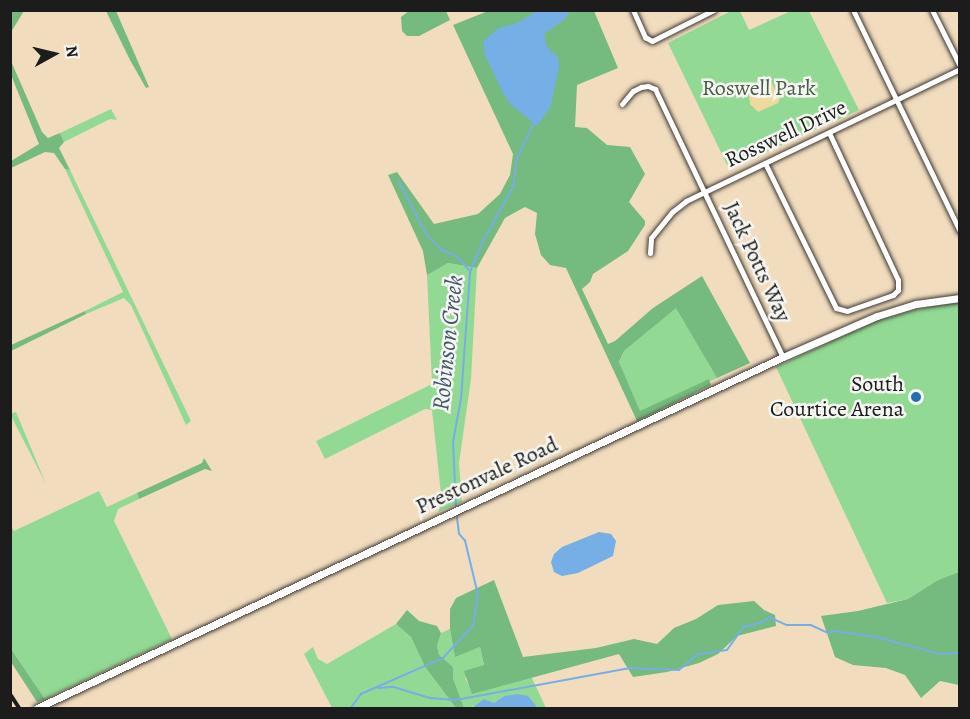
<!DOCTYPE html>
<html>
<head>
<meta charset="utf-8">
<style>
	body { margin:0 }
	#map { position:relative; width:970px; height:719px; overflow:hidden; background:#f2dcbe; font-family:Alegreya,serif }
	div>[style] { position:absolute }
	[style*='--x'] { left:calc(var(--x)*1px); top:calc(var(--y)*1px); width:calc(var(--w)*1px); rotate:calc(var(--a)*1deg) }
	.green>* { inset:0; background:#92da94 }
	.forest>* { inset:0; background:#75ba7e }
	.sand>* { inset:0; background:#eeda9e }
	.water>* { inset:0; background:#75afe6 }
	.stream>* { height:1.5px; margin:-0.75px; padding:0 0.75px; transform-origin:0.75px; border-radius:0.75px; background:#75afe6 }
	.roads { filter:drop-shadow(0 0 2px #3c3934) drop-shadow(0 0 2px #3c3934) }
	.minor>* { height:5px; margin:-2.5px; padding:0 2.5px; transform-origin:2.5px; border-radius:2.5px; background:#fff }
	.tertiary>* { height:7px; margin:-3.5px; padding:0 3.5px; transform-origin:3.5px; border-radius:3.5px; background:#fff }
	.rail>* { height:4px; margin-top:-2px; transform-origin:0; background:repeating-linear-gradient(90deg,#f6f6f2 0 4.5px,#1c1c1c 0 9px); box-sizing:border-box; border-block:2px solid #1c1c1c }
	.dots>* { width:16px; height:16px; translate:-50% -50%; box-sizing:border-box; border:3px solid #f6f6f2; border-radius:50% }
	span { translate:-50% -50%; white-space:nowrap; text-align:center; line-height:1.15; -webkit-text-stroke:5px #f6f6f2; paint-order:stroke }
	.park-label { font-size:22px; color:#455e46 }
	.street-label { font-size:22px; color:#1c1c1c }
	.poi-label { font-size:22px; color:#1c1c1c }
	.right { translate:-100% -50%; text-align:right }
	.water-label { font-size:24px; color:#40576d; font-style:italic }
	.frame { position:absolute; inset:0; border:12px solid #1c1c1c; pointer-events:none }
	.north { position:absolute; left:24px; top:24px; width:60px; height:60px; -webkit-text-stroke:4px #f6f6f2; paint-order:stroke; rotate:82deg; font-size:16px; font-weight:700; line-height:24px; text-align:center; color:#1c1c1c }
	.north::after { content:''; display:block; margin:auto; width:21px; height:27px; background:#1c1c1c; clip-path:polygon(50% 0,100% 100%,50% 72%,0 100%) }
</style>
</head>
<body>
<div id="map">
	<div class="green">
		<i style="clip-path:polygon(731px 11px,740px 11px,749px 30px,791px 11px,809px 11px,859px 110px,729px 169px,668px 43px)"></i>
		<i style="clip-path:polygon(111px 109px,117px 120px,110px 119px,64px 142px,60px 133px)"></i>
		<i style="clip-path:polygon(65px 169px,70px 170px,191px 421px,186px 425px,131px 305px,124px 298px,86px 314px,85px 311px,123px 292px)"></i>
		<i style="clip-path:polygon(448px 263px,477px 268px,471px 379px,459px 463px,462px 502px,438px 512px,442px 503px,432px 410px,425px 409px,325px 459px,316px 441px,432px 384px,427px 275px)"></i>
		<i style="clip-path:polygon(959px 302px,959px 572px,938px 580px,908px 599px,887px 603px,776px 367px,876px 321px,918px 309px)"></i>
		<i style="clip-path:polygon(676px 307px,717px 378px,640px 412px,619px 363px,624px 351px)"></i>
		<i style="clip-path:polygon(16px 412px,46px 484px,10px 414px)"></i>
		<i style="clip-path:polygon(99px 491px,107px 507px,137px 493px,139px 499px,118px 509px,114px 521px,172px 639px,45px 699px,11px 649px,10px 525px,14px 531px)"></i>
		<i style="clip-path:polygon(396px 624px,411px 637px,425px 667px,456px 708px,332px 708px,304px 654px,313px 647px,318px 659px,327px 664px)"></i>
		<i style="clip-path:polygon(450px 629px,455px 656px,480px 647px,484px 666px,465px 678px,470px 687px,531px 676px,546px 708px,538px 708px,537px 706px,504px 696px,494px 703px,464px 708px,453px 678px,453px 667px,439px 656px,437px 646px,441px 633px)"></i>
	</div>
	<div class="forest">
		<i style="clip-path:polygon(11px 10px,24px 11px,11px 32px,10px 11px)"></i>
		<i style="clip-path:polygon(410px 10px,446px 11px,450px 20px,419px 36px,407px 36px,402px 31px,401px 17px)"></i>
		<i style="clip-path:polygon(106px 11px,116px 11px,149px 87px,146px 88px,130px 60px)"></i>
		<i style="clip-path:polygon(488px 11px,594px 11px,618px 68px,577px 85px,575px 127px,587px 128px,607px 145px,630px 147px,645px 174px,629px 202px,645px 221px,645px 225px,628px 251px,593px 274px,590px 282px,582px 289px,608px 344px,615px 341px,653px 308px,702px 276px,750px 363px,717px 378px,676px 308px,624px 351px,619px 362px,640px 411px,709px 379px,711px 385px,637px 421px,566px 268px,550px 265px,541px 255px,535px 234px,537px 213px,525px 207px,505px 218px,477px 268px,448px 263px,427px 275px,423px 251px,388px 175px,397px 172px,434px 224px,478px 214px,500px 194px,510px 175px,513px 154px,453px 25px)"></i>
		<i style="clip-path:polygon(11px 61px,42px 132px,48px 138px,60px 133px,64px 142px,59px 148px,70px 170px,65px 169px,54px 153px,45px 152px,11px 168px,11px 161px,39px 144px,11px 75px)"></i>
		<i style="clip-path:polygon(85px 311px,86px 314px,11px 351px,11px 345px)"></i>
		<i style="clip-path:polygon(204px 458px,212px 471px,205px 469px,139px 499px,137px 493px,202px 463px)"></i>
		<i style="clip-path:polygon(959px 572px,959px 685px,940px 681px,921px 698px,905px 675px,886px 668px,853px 665px,835px 657px,821px 616px,858px 611px,908px 599px,938px 580px)"></i>
		<i style="clip-path:polygon(494px 580px,523px 657px,596px 648px,634px 639px,657px 644px,674px 628px,696px 619px,718px 605px,754px 601px,764px 610px,775px 615px,776px 626px,737px 636px,718px 654px,699px 663px,667px 672px,633px 677px,619px 654px,472px 694px,464px 671px,484px 665px,480px 647px,455px 657px,450px 629px,450px 609px,456px 598px)"></i>
		<i style="clip-path:polygon(407px 610px,419px 621px,437px 626px,441px 633px,437px 646px,439px 655px,453px 667px,453px 678px,464px 708px,456px 708px,425px 667px,411px 637px,396px 624px)"></i>
		<i style="clip-path:polygon(10px 649px,11px 649px,45px 699px,37px 702px,11px 662px)"></i>
	</div>
	<div class="sand">
		<i style="clip-path:polygon(764px 80px,770px 80px,780px 98px,778px 103px,758px 112px,750px 104px,749px 95px,754px 85px)"></i>
	</div>
	<div class="water">
		<i style="clip-path:polygon(537px 11px,570px 11px,564px 20px,544px 34px,547px 47px,558px 57px,559px 68px,550px 108px,537px 126px,509px 103px,502px 91px,485px 55px,483px 42px,497px 29px,517px 23px)"></i>
		<i style="clip-path:polygon(599px 532px,611px 534px,616px 541px,613px 556px,578px 573px,562px 576px,554px 572px,551px 562px,554px 554px,562px 547px)"></i>
		<i style="clip-path:polygon(518px 694px,528px 696px,538px 708px,472px 708px,484px 699px,494px 703px,504px 696px)"></i>
	</div>
	<div class="stream">
		<i style="--x:399;--y:181;--w:59;--a:62.6"></i>
		<i style="--x:426;--y:233;--w:23;--a:47"></i>
		<i style="--x:442;--y:250;--w:16;--a:22"></i>
		<i style="--x:457;--y:256;--w:18;--a:49"></i>
		<i style="--x:456;--y:506;--w:64;--a:-92.7"></i>
		<i style="--x:453;--y:442;--w:44;--a:-79.5"></i>
		<i style="--x:461;--y:399;--w:127;--a:-85.9"></i>
		<i style="--x:470;--y:272;--w:34;--a:-67"></i>
		<i style="--x:483;--y:241;--w:62;--a:-60.9"></i>
		<i style="--x:513;--y:187;--w:29;--a:-82"></i>
		<i style="--x:517;--y:158;--w:37;--a:-64"></i>
		<i style="--x:378;--y:688;--w:16;--a:-4"></i>
		<i style="--x:394;--y:687;--w:39;--a:17"></i>
		<i style="--x:431;--y:698;--w:25;--a:5"></i>
		<i style="--x:456;--y:700;--w:178;--a:-10.4"></i>
		<i style="--x:631;--y:668;--w:48;--a:2.4"></i>
		<i style="--x:679;--y:670;--w:25;--a:-40"></i>
		<i style="--x:698;--y:654;--w:29;--a:-8"></i>
		<i style="--x:727;--y:650;--w:29;--a:-54"></i>
		<i style="--x:744;--y:627;--w:20;--a:-15"></i>
		<i style="--x:763;--y:622;--w:8;--a:-40"></i>
		<i style="--x:769;--y:617;--w:20;--a:24"></i>
		<i style="--x:787;--y:625;--w:24;--a:0"></i>
		<i style="--x:811;--y:625;--w:19;--a:25"></i>
		<i style="--x:828;--y:633;--w:7;--a:-16"></i>
		<i style="--x:835;--y:631;--w:41;--a:8.3"></i>
		<i style="--x:876;--y:637;--w:67;--a:14.7"></i>
		<i style="--x:941;--y:654;--w:19;--a:-3"></i>
		<i style="--x:351;--y:708;--w:17;--a:-54"></i>
		<i style="--x:361;--y:694;--w:90;--a:-23.7"></i>
		<i style="--x:443;--y:658;--w:44;--a:-46.8"></i>
		<i style="--x:473;--y:626;--w:31;--a:-81"></i>
		<i style="--x:478;--y:595;--w:56;--a:-103.5"></i>
		<i style="--x:465;--y:541;--w:9;--a:-131"></i>
		<i style="--x:459;--y:534;--w:16;--a:-97"></i>
	</div>
	<div class="roads">
		<div class="minor">
			<i style="--x:633;--y:10;--w:30;--a:66"></i>
			<i style="--x:645;--y:37;--w:8;--a:30"></i>
			<i style="--x:652;--y:41;--w:69;--a:-26.6"></i>
			<i style="--x:853;--y:10;--w:246;--a:64.2"></i>
			<i style="--x:932;--y:10;--w:63;--a:63.4"></i>
			<i style="--x:622;--y:104;--w:17;--a:-50"></i>
			<i style="--x:633;--y:91;--w:9;--a:-27"></i>
			<i style="--x:641;--y:87;--w:7;--a:-8"></i>
			<i style="--x:648;--y:86;--w:8;--a:23"></i>
			<i style="--x:655;--y:89;--w:297;--a:64.5"></i>
			<i style="--x:765;--y:163;--w:161;--a:63.9"></i>
			<i style="--x:836;--y:308;--w:11;--a:15"></i>
			<i style="--x:847;--y:311;--w:49;--a:-19.2"></i>
			<i style="--x:893;--y:295;--w:7;--a:-45"></i>
			<i style="--x:898;--y:290;--w:10;--a:-90"></i>
			<i style="--x:898;--y:280;--w:162;--a:-115.1"></i>
			<i style="--x:650;--y:253;--w:15;--a:-86"></i>
			<i style="--x:651;--y:238;--w:33;--a:-51"></i>
			<i style="--x:672;--y:212;--w:18;--a:-38"></i>
			<i style="--x:686;--y:201;--w:304;--a:-25.7"></i>
		</div>
		<div class="tertiary">
			<i style="--x:37;--y:708;--w:824;--a:-25.2"></i>
			<i style="--x:783;--y:357;--w:103;--a:-23.6"></i>
			<i style="--x:877;--y:316;--w:41;--a:-17.1"></i>
			<i style="--x:916;--y:304;--w:44;--a:-7.8"></i>
		</div>
	</div>
	<div class="rail">
		<i style="--x:10;--y:694;--w:17;--a:57"></i>
	</div>
	<div class="dots">
		<i style="left:916px;top:397px;background:#1f6fb2"></i>
	</div>
	<div class="park-label">
		<span style="left:759px;top:89px">Roswell Park</span>
	</div>
	<div class="street-label">
		<span style="left:786px;top:134px;rotate:-25deg">Rosswell Drive</span>
		<span style="left:757px;top:262px;rotate:65deg">Jack Potts Way</span>
		<span style="left:487px;top:476px;rotate:-25deg">Prestonvale Road</span>
	</div>
	<div class="poi-label">
		<span class="right" style="left:904px;top:397px">South<br>Courtice Arena</span>
	</div>
	<div class="water-label">
		<span style="left:448px;top:343px;rotate:-84deg">Robinson Creek</span>
	</div>
	<div class="frame"></div>
	<div class="north">N</div>
</div>
</body>
</html>
